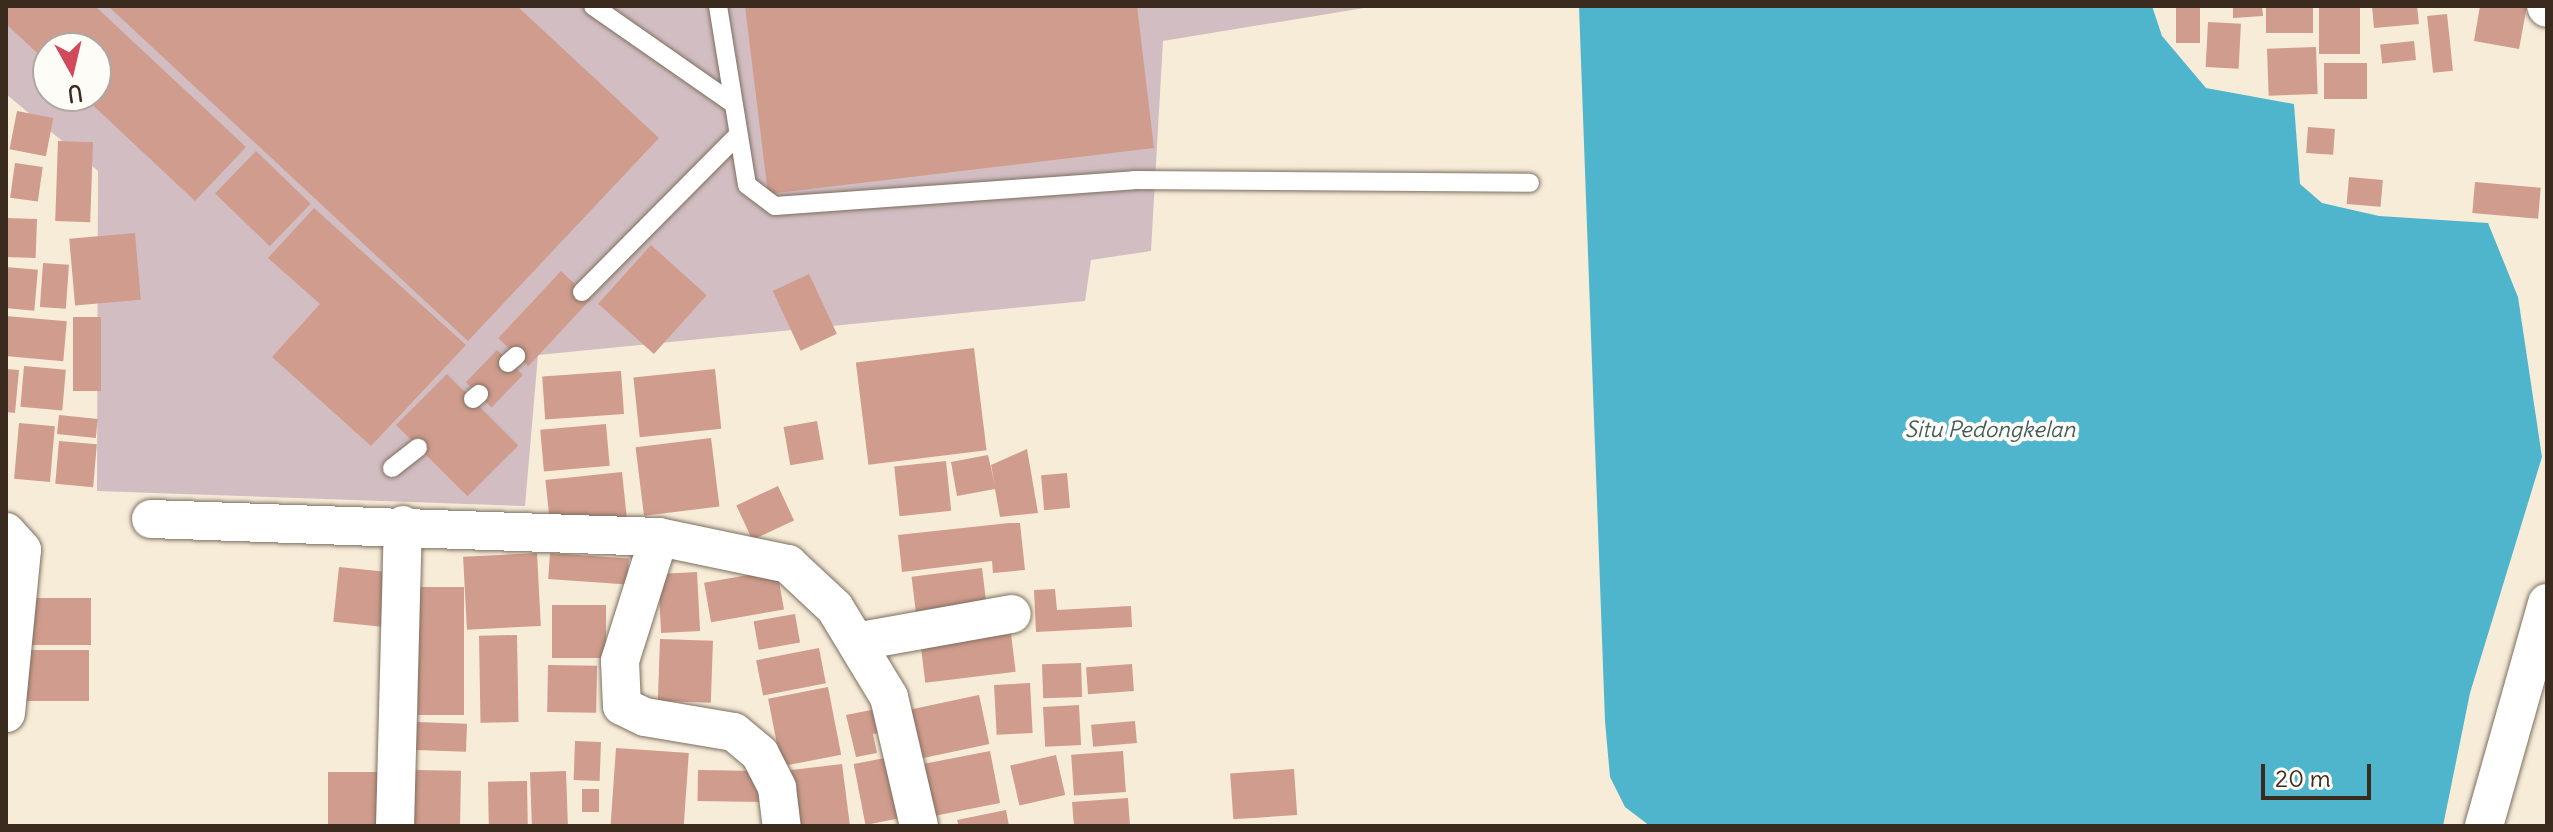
<!DOCTYPE html>
<html>
<head>
<meta charset="utf-8">
<style>
	body { margin:0 }
	#map { position:relative; width:2553px; height:832px; overflow:hidden; background:#f7ecd8; font-family:Delius,sans-serif }
	div>[style] { position:absolute }
	[style*='--x'] { left:calc(var(--x)*1px); top:calc(var(--y)*1px); width:calc(var(--w)*1px); rotate:calc(var(--a)*1deg) }
	.industrial>* { inset:0; background:#d2bec2 }
	.water>* { inset:0; background:#4eb5cd }
	.building>* { inset:0; background:#d09c8d; transform-origin:0 0 }
	.roads { filter:drop-shadow(0 0 2px #7d6e5f) drop-shadow(0 0 2px #7d6e5f) }
	.service>* { height:18px; margin:-9px; padding:0 9px; transform-origin:9px; border-radius:9px; background:#fff }
	.minor>* { height:38px; margin:-19px; padding:0 19px; transform-origin:19px; border-radius:19px; background:#fff }
	span { translate:-50% -50%; white-space:nowrap; text-align:center; line-height:1.15; -webkit-text-stroke:8px #fdfcf7; paint-order:stroke }
	.water-label { font-size:22px; color:#425b5b; font-style:italic }
	.frame { position:absolute; inset:0; border:8px solid #3b2a1e; pointer-events:none }
	.north { position:absolute; left:32px; top:32px; width:80px; height:80px; box-sizing:border-box; background:#fdfcf7; border:2px solid #afa8a0; border-radius:50%; rotate:172deg; font-size:22px; font-weight:700; line-height:32px; text-align:center; color:#3b2a1e }
	.north::after { content:''; display:block; margin:auto; width:28px; height:36px; background:#d1495b; clip-path:polygon(50% 0,100% 100%,50% 72%,0 100%) }
	.scale { position:absolute; left:2261px; top:764px; width:110px; height:36px; box-sizing:border-box; border:4px solid #3b2a1e; border-top:0; padding-left:10px; font-size:24px; line-height:28px; white-space:nowrap; color:#3b2a1e; -webkit-text-stroke:6px #fdfcf7; paint-order:stroke }
</style>
</head>
<body>
<div id="map">
	<div class="industrial">
		<i style="clip-path:polygon(evenodd,6px 6px,1376px 6px,1163px 41px,1151px 251px,1091px 260px,1085px 301px,538px 355px,525px 506px,97px 491px,98px 171px,6px 94px,6px 6px,48px 48px,96px 48px,96px 96px,48px 96px,48px 48px)"></i>
	</div>
	<div class="water">
		<i style="clip-path:polygon(1579px 6px,2152px 6px,2162px 36px,2206px 88px,2294px 104px,2300px 184px,2322px 203px,2379px 216px,2488px 223px,2518px 297px,2542px 457px,2470px 693px,2443px 826px,1650px 826px,1625px 807px,1610px 777px,1605px 721px)"></i>
	</div>
	<div class="building">
		<i style="clip-path:polygon(6px 6px,95px 6px,246px 147px,195px 201px,83px 96px,96px 96px,96px 48px,48px 48px,48px 63px,6px 24px)"></i>
		<i style="clip-path:polygon(108px 6px,517px 6px,659px 138px,468px 341px)"></i>
		<i style="clip-path:polygon(745px 6px,1137px 6px,1154px 148px,768px 194px)"></i>
		<i style="left:2176px;top:6px;width:24px;height:37px"></i>
		<i style="clip-path:polygon(2233px 6px,2262px 6px,2263px 16px,2233px 18px)"></i>
		<i style="left:2266px;top:6px;width:47px;height:27px"></i>
		<i style="left:2319px;top:6px;width:41px;height:48px"></i>
		<i style="clip-path:polygon(2372px 6px,2417px 6px,2419px 24px,2374px 28px)"></i>
		<i style="clip-path:polygon(2480px 6px,2527px 6px,2519px 49px,2474px 41px)"></i>
		<i style="left:2447px;top:14px;width:57px;height:20px;rotate:84deg"></i>
		<i style="left:2208px;top:22px;width:33px;height:45px;rotate:3deg"></i>
		<i style="left:2414px;top:41px;width:19px;height:34px;rotate:84deg"></i>
		<i style="left:2316px;top:47px;width:47px;height:49px;rotate:88deg"></i>
		<i style="left:2324px;top:63px;width:43px;height:36px"></i>
		<i style="left:17px;top:111px;width:37px;height:39px;rotate:11deg"></i>
		<i style="left:2308px;top:127px;width:27px;height:26px;rotate:4deg"></i>
		<i style="left:58px;top:141px;width:35px;height:80px;rotate:2deg"></i>
		<i style="left:256px;top:151px;width:76px;height:59px;rotate:44deg"></i>
		<i style="left:15px;top:163px;width:28px;height:35px;rotate:8deg"></i>
		<i style="left:2349px;top:177px;width:34px;height:27px;rotate:5deg"></i>
		<i style="left:2475px;top:182px;width:66px;height:31px;rotate:5deg"></i>
		<i style="clip-path:polygon(314px 208px,466px 345px,371px 446px,272px 357px,320px 304px,268px 258px)"></i>
		<i style="left:6px;top:218px;width:31px;height:39px;rotate:2deg"></i>
		<i style="left:135px;top:233px;width:67px;height:66px;rotate:85deg"></i>
		<i style="left:651px;top:245px;width:75px;height:79px;rotate:42deg"></i>
		<i style="left:43px;top:263px;width:26px;height:44px;rotate:4deg"></i>
		<i style="left:6px;top:267px;width:32px;height:41px;rotate:5deg"></i>
		<i style="left:561px;top:271px;width:41px;height:92px;rotate:43deg"></i>
		<i style="left:809px;top:274px;width:66px;height:40px;rotate:65deg"></i>
		<i style="left:6px;top:316px;width:61px;height:40px;rotate:5deg"></i>
		<i style="left:73px;top:317px;width:28px;height:74px"></i>
		<i style="left:974px;top:348px;width:103px;height:119px;rotate:83deg"></i>
		<i style="left:497px;top:350px;width:36px;height:45px;rotate:44deg"></i>
		<i style="left:24px;top:366px;width:42px;height:41px;rotate:5deg"></i>
		<i style="clip-path:polygon(6px 369px,19px 370px,15px 413px,6px 412px)"></i>
		<i style="left:715px;top:369px;width:60px;height:82px;rotate:84deg"></i>
		<i style="left:621px;top:371px;width:43px;height:79px;rotate:86deg"></i>
		<i style="left:447px;top:374px;width:101px;height:72px;rotate:45deg"></i>
		<i style="left:59px;top:415px;width:39px;height:19px;rotate:6deg"></i>
		<i style="left:817px;top:421px;width:39px;height:34px;rotate:80deg"></i>
		<i style="left:19px;top:423px;width:36px;height:56px;rotate:5deg"></i>
		<i style="left:606px;top:424px;width:42px;height:66px;rotate:85deg"></i>
		<i style="left:711px;top:438px;width:69px;height:76px;rotate:83deg"></i>
		<i style="left:59px;top:441px;width:38px;height:43px;rotate:5deg"></i>
		<i style="clip-path:polygon(1027px 449px,1038px 513px,1000px 517px,995px 489px,957px 496px,951px 462px,988px 455px,995px 485px,991px 465px)"></i>
		<i style="left:946px;top:461px;width:50px;height:52px;rotate:84deg"></i>
		<i style="left:622px;top:472px;width:49px;height:77px;rotate:84deg"></i>
		<i style="left:1067px;top:473px;width:35px;height:26px;rotate:85deg"></i>
		<i style="left:778px;top:486px;width:38px;height:46px;rotate:65deg"></i>
		<i style="clip-path:polygon(1009px 523px,1020px 523px,1025px 570px,993px 573px,992px 561px,902px 572px,898px 535px)"></i>
		<i style="left:537px;top:553px;width:73px;height:74px;rotate:87deg"></i>
		<i style="left:550px;top:553px;width:79px;height:26px;rotate:4deg"></i>
		<i style="left:339px;top:567px;width:56px;height:55px;rotate:6deg"></i>
		<i style="left:982px;top:568px;width:43px;height:71px;rotate:83deg"></i>
		<i style="left:777px;top:570px;width:40px;height:74px;rotate:80deg"></i>
		<i style="left:697px;top:572px;width:59px;height:39px;rotate:87deg"></i>
		<i style="left:418px;top:587px;width:46px;height:128px"></i>
		<i style="clip-path:polygon(1055px 589px,1057px 610px,1131px 606px,1132px 627px,1036px 632px,1034px 590px)"></i>
		<i style="left:29px;top:598px;width:62px;height:47px"></i>
		<i style="left:552px;top:605px;width:54px;height:53px"></i>
		<i style="left:795px;top:614px;width:29px;height:42px;rotate:80deg"></i>
		<i style="left:1011px;top:634px;width:38px;height:91px;rotate:83deg"></i>
		<i style="left:517px;top:635px;width:87px;height:38px;rotate:89deg"></i>
		<i style="left:660px;top:639px;width:53px;height:62px;rotate:2deg"></i>
		<i style="left:819px;top:648px;width:36px;height:64px;rotate:79deg"></i>
		<i style="left:19px;top:650px;width:70px;height:51px"></i>
		<i style="left:1081px;top:663px;width:34px;height:39px;rotate:88deg"></i>
		<i style="left:1132px;top:664px;width:27px;height:46px;rotate:86deg"></i>
		<i style="left:548px;top:665px;width:49px;height:47px;rotate:1deg"></i>
		<i style="left:1030px;top:683px;width:50px;height:36px;rotate:87deg"></i>
		<i style="left:828px;top:687px;width:69px;height:61px;rotate:79deg"></i>
		<i style="left:979px;top:695px;width:50px;height:76px;rotate:78deg"></i>
		<i style="left:1079px;top:705px;width:40px;height:36px;rotate:87deg"></i>
		<i style="clip-path:polygon(881px 708px,886px 732px,873px 734px,877px 753px,856px 757px,846px 715px)"></i>
		<i style="left:1135px;top:721px;width:22px;height:44px;rotate:85deg"></i>
		<i style="left:417px;top:722px;width:50px;height:28px;rotate:2deg"></i>
		<i style="left:575px;top:741px;width:26px;height:39px;rotate:2deg"></i>
		<i style="left:616px;top:748px;width:73px;height:78px;rotate:4deg"></i>
		<i style="left:990px;top:751px;width:53px;height:70px;rotate:79deg"></i>
		<i style="left:1123px;top:751px;width:41px;height:52px;rotate:86deg"></i>
		<i style="left:1056px;top:755px;width:41px;height:47px;rotate:77deg"></i>
		<i style="left:890px;top:757px;width:62px;height:37px;rotate:79deg"></i>
		<i style="clip-path:polygon(842px 764px,850px 826px,795px 826px,783px 771px)"></i>
		<i style="left:1294px;top:769px;width:46px;height:64px;rotate:86deg"></i>
		<i style="left:414px;top:770px;width:47px;height:56px;rotate:1deg"></i>
		<i style="left:698px;top:770px;width:64px;height:31px;rotate:1deg"></i>
		<i style="left:566px;top:771px;width:55px;height:36px;rotate:88deg"></i>
		<i style="left:328px;top:772px;width:53px;height:54px"></i>
		<i style="left:527px;top:781px;width:45px;height:39px;rotate:89deg"></i>
		<i style="left:582px;top:789px;width:17px;height:23px"></i>
		<i style="clip-path:polygon(1128px 798px,1130px 826px,1074px 826px,1072px 802px)"></i>
		<i style="clip-path:polygon(1006px 810px,1009px 826px,959px 826px,957px 820px)"></i>
	</div>
	<div class="roads">
		<div class="service">
			<i style="--x:593;--y:6;--w:169;--a:34.9"></i>
			<i style="--x:718;--y:6;--w:181;--a:80.8"></i>
			<i style="--x:747;--y:185;--w:35;--a:37"></i>
			<i style="--x:775;--y:206;--w:360;--a:-4.1"></i>
			<i style="--x:1134;--y:180;--w:396;--a:0.4"></i>
			<i style="--x:582;--y:292;--w:220;--a:-45.2"></i>
			<i style="--x:508;--y:363;--w:11;--a:-41"></i>
			<i style="--x:473;--y:399;--w:8;--a:-40"></i>
			<i style="--x:392;--y:468;--w:33;--a:-38"></i>
		</div>
		<div class="minor">
			<i style="--x:2546;--y:6;--w:2;--a:63"></i>
			<i style="--x:151;--y:519;--w:508;--a:2.03"></i>
			<i style="--x:659;--y:537;--w:132;--a:11.8"></i>
			<i style="--x:788;--y:564;--w:64;--a:43.1"></i>
			<i style="--x:835;--y:608;--w:104;--a:58.8"></i>
			<i style="--x:889;--y:697;--w:132;--a:76.9"></i>
			<i style="--x:6;--y:532;--w:24;--a:48"></i>
			<i style="--x:22;--y:550;--w:164;--a:95.6"></i>
			<i style="--x:659;--y:537;--w:130;--a:107.5"></i>
			<i style="--x:620;--y:661;--w:45;--a:87.5"></i>
			<i style="--x:622;--y:706;--w:25;--a:26"></i>
			<i style="--x:645;--y:717;--w:90;--a:9.6"></i>
			<i style="--x:734;--y:732;--w:34;--a:40"></i>
			<i style="--x:760;--y:754;--w:38;--a:63"></i>
			<i style="--x:777;--y:788;--w:38;--a:83"></i>
			<i style="--x:860;--y:641;--w:154;--a:-10.1"></i>
			<i style="--x:395;--y:826;--w:301;--a:-88.5"></i>
			<i style="--x:2484;--y:826;--w:232;--a:-74.2"></i>
		</div>
	</div>
	<div class="water-label">
		<span style="left:1990px;top:430px">Situ Pedongkelan</span>
	</div>
	<div class="frame"></div>
	<div class="north">U</div>
	<div class="scale">20 m</div>
</div>
</body>
</html>
